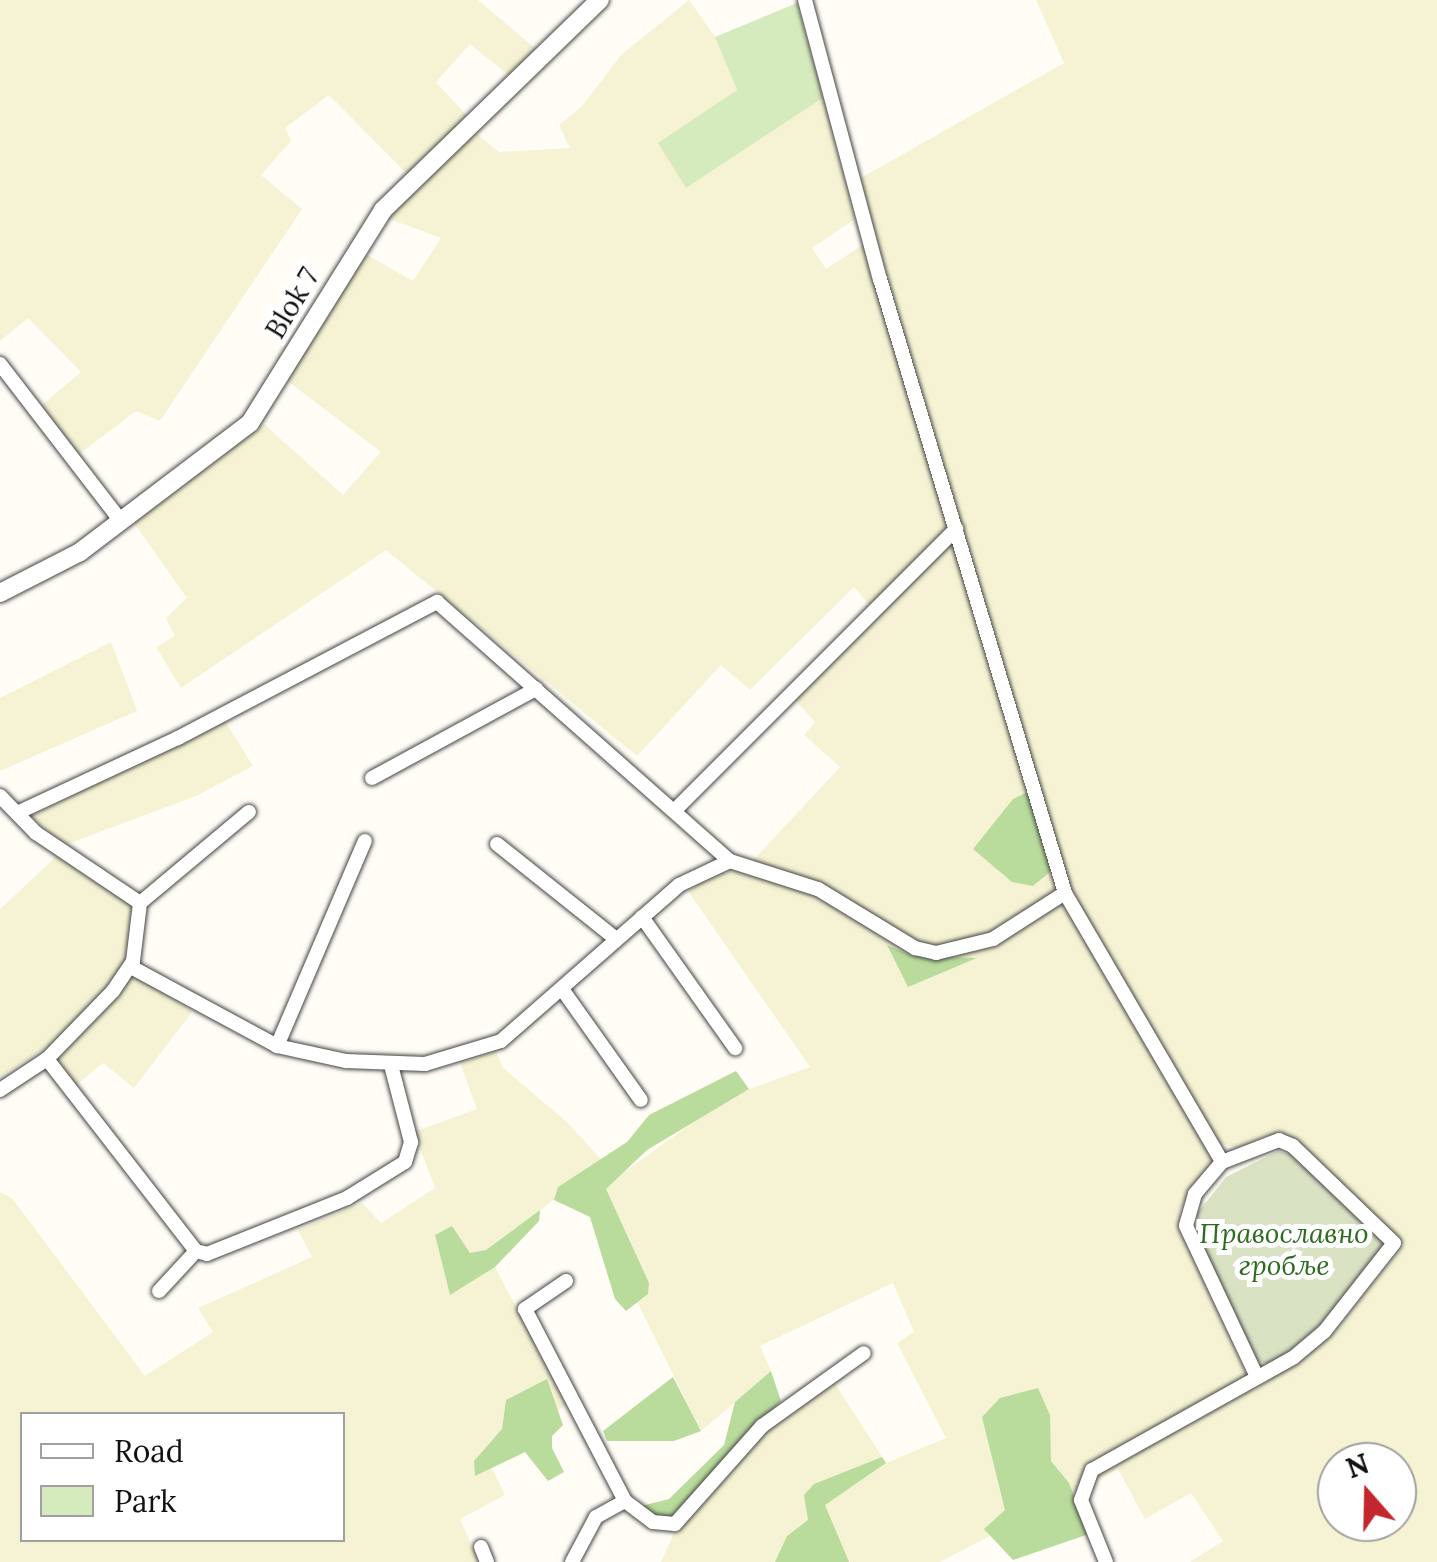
<!DOCTYPE html>
<html>
<head>
<meta charset="utf-8">
<style>
	body { margin:0 }
	#map { position:relative; width:1437px; height:1562px; overflow:hidden; background:#fffdf5; font-family:Lora,serif }
	div>[style] { position:absolute }
	[style*='--x'] { left:calc(var(--x)*1px); top:calc(var(--y)*1px); width:calc(var(--w)*1px); rotate:calc(var(--a)*1deg) }
	.farmland>* { inset:0; background:#f6f3d4 }
	.green>* { inset:0; background:#d5ebbd }
	.forest>* { inset:0; background:#b9dc9c }
	.cemetery>* { inset:0; background:#d9e3c4 }
	.roads { filter:drop-shadow(0 0 2px #444) drop-shadow(0 0 2px #444) }
	.minor>* { height:14px; margin:-7px; padding:0 7px; transform-origin:7px; border-radius:7px; background:#fff }
	.tertiary>* { height:18px; margin:-9px; padding:0 9px; transform-origin:9px; border-radius:9px; background:#fff }
	span { translate:-50% -50%; white-space:nowrap; text-align:center; line-height:1.15; -webkit-text-stroke:10px #fff; paint-order:stroke }
	.street-label { font-size:28px; color:#111 }
	.park-label { font-size:28px; color:#2f6b1f; font-style:italic }
	.legend { position:absolute; left:20px; top:1412px; width:325px; height:130px; box-sizing:border-box; background:#fff; border:2px solid #a0a0a0; margin:0; padding:12px 18px; list-style:none; font-size:30px; color:#111 }
	.legend li { display:flex; align-items:center; gap:20px; height:50px }
	.legend b { width:50px; border:2px solid #a0a0a0 }
	.north { position:absolute; left:1317px; top:1442px; width:100px; height:100px; box-sizing:border-box; background:#fff; border:2px solid #a0a0a0; border-radius:50%; rotate:340deg; font-size:28px; font-weight:700; line-height:40px; text-align:center; color:#111 }
	.north::after { content:''; display:block; margin:auto; width:35px; height:45px; background:#c4262e; clip-path:polygon(50% 0,100% 100%,50% 72%,0 100%) }
</style>
</head>
<body>
<div id="map">
	<div class="farmland">
		<i style="clip-path:polygon(0 0,478px 0,537px 50px,512px 78px,470px 44px,436px 82px,470px 119px,407px 174px,329px 95px,285px 128px,291px 141px,261px 175px,302px 209px,160px 421px,136px 411px,78px 455px,42px 405px,81px 372px,28px 318px,0 341px)"></i>
		<i style="clip-path:polygon(evenodd,689px 0,715px 37px,737px 90px,659px 143px,686px 188px,823px 98px,855px 219px,812px 248px,826px 269px,864px 244px,1057px 891px,1216px 1165px,1180px 1209px,1178px 1228px,1254px 1391px,1333px 1334px,1404px 1245px,1291px 1137px,1267px 1135px,1238px 1148px,1218px 1143px,1074px 902px,859px 179px,1064px 63px,1036px 0,1437px 0,1437px 1562px,1190px 1562px,1223px 1541px,1191px 1493px,1145px 1519px,1118px 1469px,940px 1562px,661px 1562px,675px 1531px,753px 1442px,832px 1379px,886px 1463px,946px 1438px,897px 1343px,914px 1332px,893px 1283px,760px 1346px,771px 1371px,701px 1431px,578px 1182px,486px 1250px,567px 1404px,489px 1462px,505px 1495px,460px 1519px,479px 1562px,0 1562px,0 1192px,12px 1198px,145px 1376px,213px 1332px,198px 1308px,312px 1257px,298px 1230px,362px 1203px,381px 1223px,435px 1188px,414px 1132px,477px 1109px,460px 1063px,496px 1051px,503px 1068px,567px 1122px,617px 1177px,730px 1096px,810px 1067px,688px 891px,712px 875px,744px 870px,840px 767px,804px 735px,815px 722px,794px 699px,878px 615px,854px 587px,750px 690px,721px 665px,637px 756px,386px 550px,181px 688px,156px 647px,175px 636px,166px 618px,187px 598px,134px 523px,264px 424px,343px 495px,381px 452px,285px 379px,362px 252px,413px 281px,441px 238px,384px 217px,476px 133px,499px 152px,570px 148px,559px 125px,583px 105px,621px 55px,689px 0,22px 1414px,342px 1414px,342px 1540px,22px 1540px,22px 1414px,689px 0,1337px 1462px,1397px 1462px,1397px 1522px,1337px 1522px,1337px 1462px)"></i>
		<i style="clip-path:polygon(111px 642px,137px 711px,0 771px,0 698px)"></i>
		<i style="clip-path:polygon(225px 721px,253px 766px,196px 796px,65px 845px,31px 816px)"></i>
		<i style="clip-path:polygon(59px 854px,131px 902px,130px 969px,192px 1012px,134px 1088px,103px 1063px,75px 1086px,47px 1047px,0 1077px,0 909px)"></i>
	</div>
	<div class="green">
		<i style="clip-path:polygon(797px 3px,823px 98px,686px 188px,658px 143px,737px 90px,715px 37px)"></i>
	</div>
	<div class="forest">
		<i style="clip-path:polygon(1028px 792px,1051px 871px,1033px 886px,1012px 882px,973px 849px,1013px 799px)"></i>
		<i style="clip-path:polygon(887px 945px,913px 956px,977px 958px,908px 987px)"></i>
		<i style="clip-path:polygon(736px 1071px,749px 1089px,647px 1150px,606px 1189px,649px 1283px,648px 1294px,626px 1311px,615px 1299px,590px 1217px,554px 1200px,558px 1187px,627px 1142px,649px 1115px)"></i>
		<i style="clip-path:polygon(540px 1210px,539px 1221px,495px 1267px,450px 1295px,435px 1235px,452px 1226px,470px 1253px,486px 1250px)"></i>
		<i style="clip-path:polygon(771px 1371px,781px 1401px,670px 1518px,647px 1514px,641px 1506px,669px 1499px,724px 1445px,735px 1402px)"></i>
		<i style="clip-path:polygon(673px 1377px,701px 1431px,674px 1441px,607px 1441px,603px 1431px)"></i>
		<i style="clip-path:polygon(547px 1379px,563px 1425px,552px 1436px,552px 1448px,564px 1472px,548px 1481px,525px 1452px,475px 1476px,474px 1461px,502px 1429px,506px 1400px)"></i>
		<i style="clip-path:polygon(1038px 1388px,1050px 1415px,1051px 1461px,1069px 1483px,1089px 1534px,1013px 1560px,984px 1529px,1005px 1510px,982px 1417px,1000px 1398px)"></i>
		<i style="clip-path:polygon(882px 1457px,886px 1463px,825px 1505px,849px 1562px,775px 1562px,787px 1536px,808px 1520px,804px 1495px,814px 1484px)"></i>
	</div>
	<div class="cemetery">
		<i style="clip-path:polygon(1278px 1151px,1292px 1155px,1383px 1240px,1383px 1250px,1324px 1325px,1284px 1360px,1269px 1364px,1257px 1361px,1197px 1235px,1196px 1215px,1226px 1177px)"></i>
	</div>
	<div class="roads">
		<div class="minor">
			<i style="--x:805;--y:0;--w:289;--a:75"></i>
			<i style="--x:880;--y:279;--w:641;--a:73.23"></i>
			<i style="--x:1065;--y:893;--w:311;--a:59.7"></i>
			<i style="--x:0;--y:364;--w:198;--a:52.4"></i>
			<i style="--x:372;--y:778;--w:187;--a:-28.5"></i>
			<i style="--x:0;--y:796;--w:52;--a:45.8"></i>
			<i style="--x:36;--y:833;--w:125;--a:33.9"></i>
			<i style="--x:677;--y:808;--w:395;--a:-45"></i>
			<i style="--x:17;--y:813;--w:178;--a:-25"></i>
			<i style="--x:178;--y:738;--w:293;--a:-27.7"></i>
			<i style="--x:437;--y:602;--w:391;--a:41.5"></i>
			<i style="--x:497;--y:844;--w:152;--a:38.6"></i>
			<i style="--x:642;--y:917;--w:161;--a:54.6"></i>
			<i style="--x:131;--y:967;--w:166;--a:28.4"></i>
			<i style="--x:277;--y:1046;--w:71;--a:12.3"></i>
			<i style="--x:346;--y:1061;--w:79;--a:2.2"></i>
			<i style="--x:425;--y:1064;--w:79;--a:-16.8"></i>
			<i style="--x:501;--y:1041;--w:237;--a:-41.2"></i>
			<i style="--x:679;--y:885;--w:56;--a:-25.2"></i>
			<i style="--x:730;--y:861;--w:92;--a:17.7"></i>
			<i style="--x:818;--y:889;--w:114;--a:31.3"></i>
			<i style="--x:915;--y:948;--w:22;--a:13"></i>
			<i style="--x:936;--y:953;--w:59;--a:-13.8"></i>
			<i style="--x:993;--y:939;--w:85;--a:-32.6"></i>
			<i style="--x:562;--y:989;--w:136;--a:54.6"></i>
			<i style="--x:277;--y:1046;--w:223;--a:-66.8"></i>
			<i style="--x:47;--y:1059;--w:243;--a:52.2"></i>
			<i style="--x:196;--y:1251;--w:11;--a:15"></i>
			<i style="--x:207;--y:1254;--w:151;--a:-21.8"></i>
			<i style="--x:347;--y:1198;--w:68;--a:-31.8"></i>
			<i style="--x:405;--y:1162;--w:21;--a:-73"></i>
			<i style="--x:411;--y:1142;--w:80;--a:-104.6"></i>
			<i style="--x:0;--y:1090;--w:56;--a:-33.4"></i>
			<i style="--x:47;--y:1059;--w:95;--a:-45.9"></i>
			<i style="--x:113;--y:991;--w:36;--a:-56"></i>
			<i style="--x:133;--y:961;--w:58;--a:-83.1"></i>
			<i style="--x:140;--y:903;--w:142;--a:-39.9"></i>
			<i style="--x:566;--y:1281;--w:50;--a:145.7"></i>
			<i style="--x:525;--y:1309;--w:216;--a:62.5"></i>
			<i style="--x:625;--y:1501;--w:35;--a:37"></i>
			<i style="--x:653;--y:1522;--w:22;--a:5"></i>
			<i style="--x:675;--y:1524;--w:131;--a:-48.4"></i>
			<i style="--x:762;--y:1426;--w:125;--a:-35.6"></i>
			<i style="--x:159;--y:1291;--w:54;--a:-47.2"></i>
			<i style="--x:481;--y:1547;--w:16;--a:68"></i>
			<i style="--x:572;--y:1562;--w:51;--a:-61.9"></i>
			<i style="--x:596;--y:1517;--w:33;--a:-29"></i>
			<i style="--x:1106;--y:1562;--w:67;--a:-112"></i>
			<i style="--x:1081;--y:1500;--w:32;--a:-70"></i>
			<i style="--x:1092;--y:1470;--w:231;--a:-29.2"></i>
			<i style="--x:1294;--y:1357;--w:39;--a:-40"></i>
			<i style="--x:1324;--y:1332;--w:113;--a:-51.8"></i>
			<i style="--x:1394;--y:1243;--w:140;--a:-136.2"></i>
			<i style="--x:1293;--y:1146;--w:15;--a:-157"></i>
			<i style="--x:1279;--y:1140;--w:61;--a:158.9"></i>
			<i style="--x:1222;--y:1162;--w:42;--a:130.2"></i>
			<i style="--x:1195;--y:1194;--w:33;--a:106"></i>
			<i style="--x:1186;--y:1226;--w:167;--a:64.8"></i>
		</div>
		<div class="tertiary">
			<i style="--x:0;--y:593;--w:90;--a:-27.1"></i>
			<i style="--x:80;--y:552;--w:213;--a:-37.2"></i>
			<i style="--x:250;--y:423;--w:251;--a:-58"></i>
			<i style="--x:383;--y:210;--w:302;--a:-44.1"></i>
		</div>
	</div>
	<div class="street-label">
		<span style="left:292px;top:303px;rotate:-59deg">Blok 7</span>
	</div>
	<div class="park-label">
		<span style="left:1284px;top:1249px">Православно<br>гробље</span>
	</div>
	<ul class="legend">
	<li><b style="height:12px;background:#fff"></b>Road</li>
	<li><b style="height:28px;background:#d5ebbd"></b>Park</li>
	</ul>
	<div class="north">N</div>
</div>
</body>
</html>
